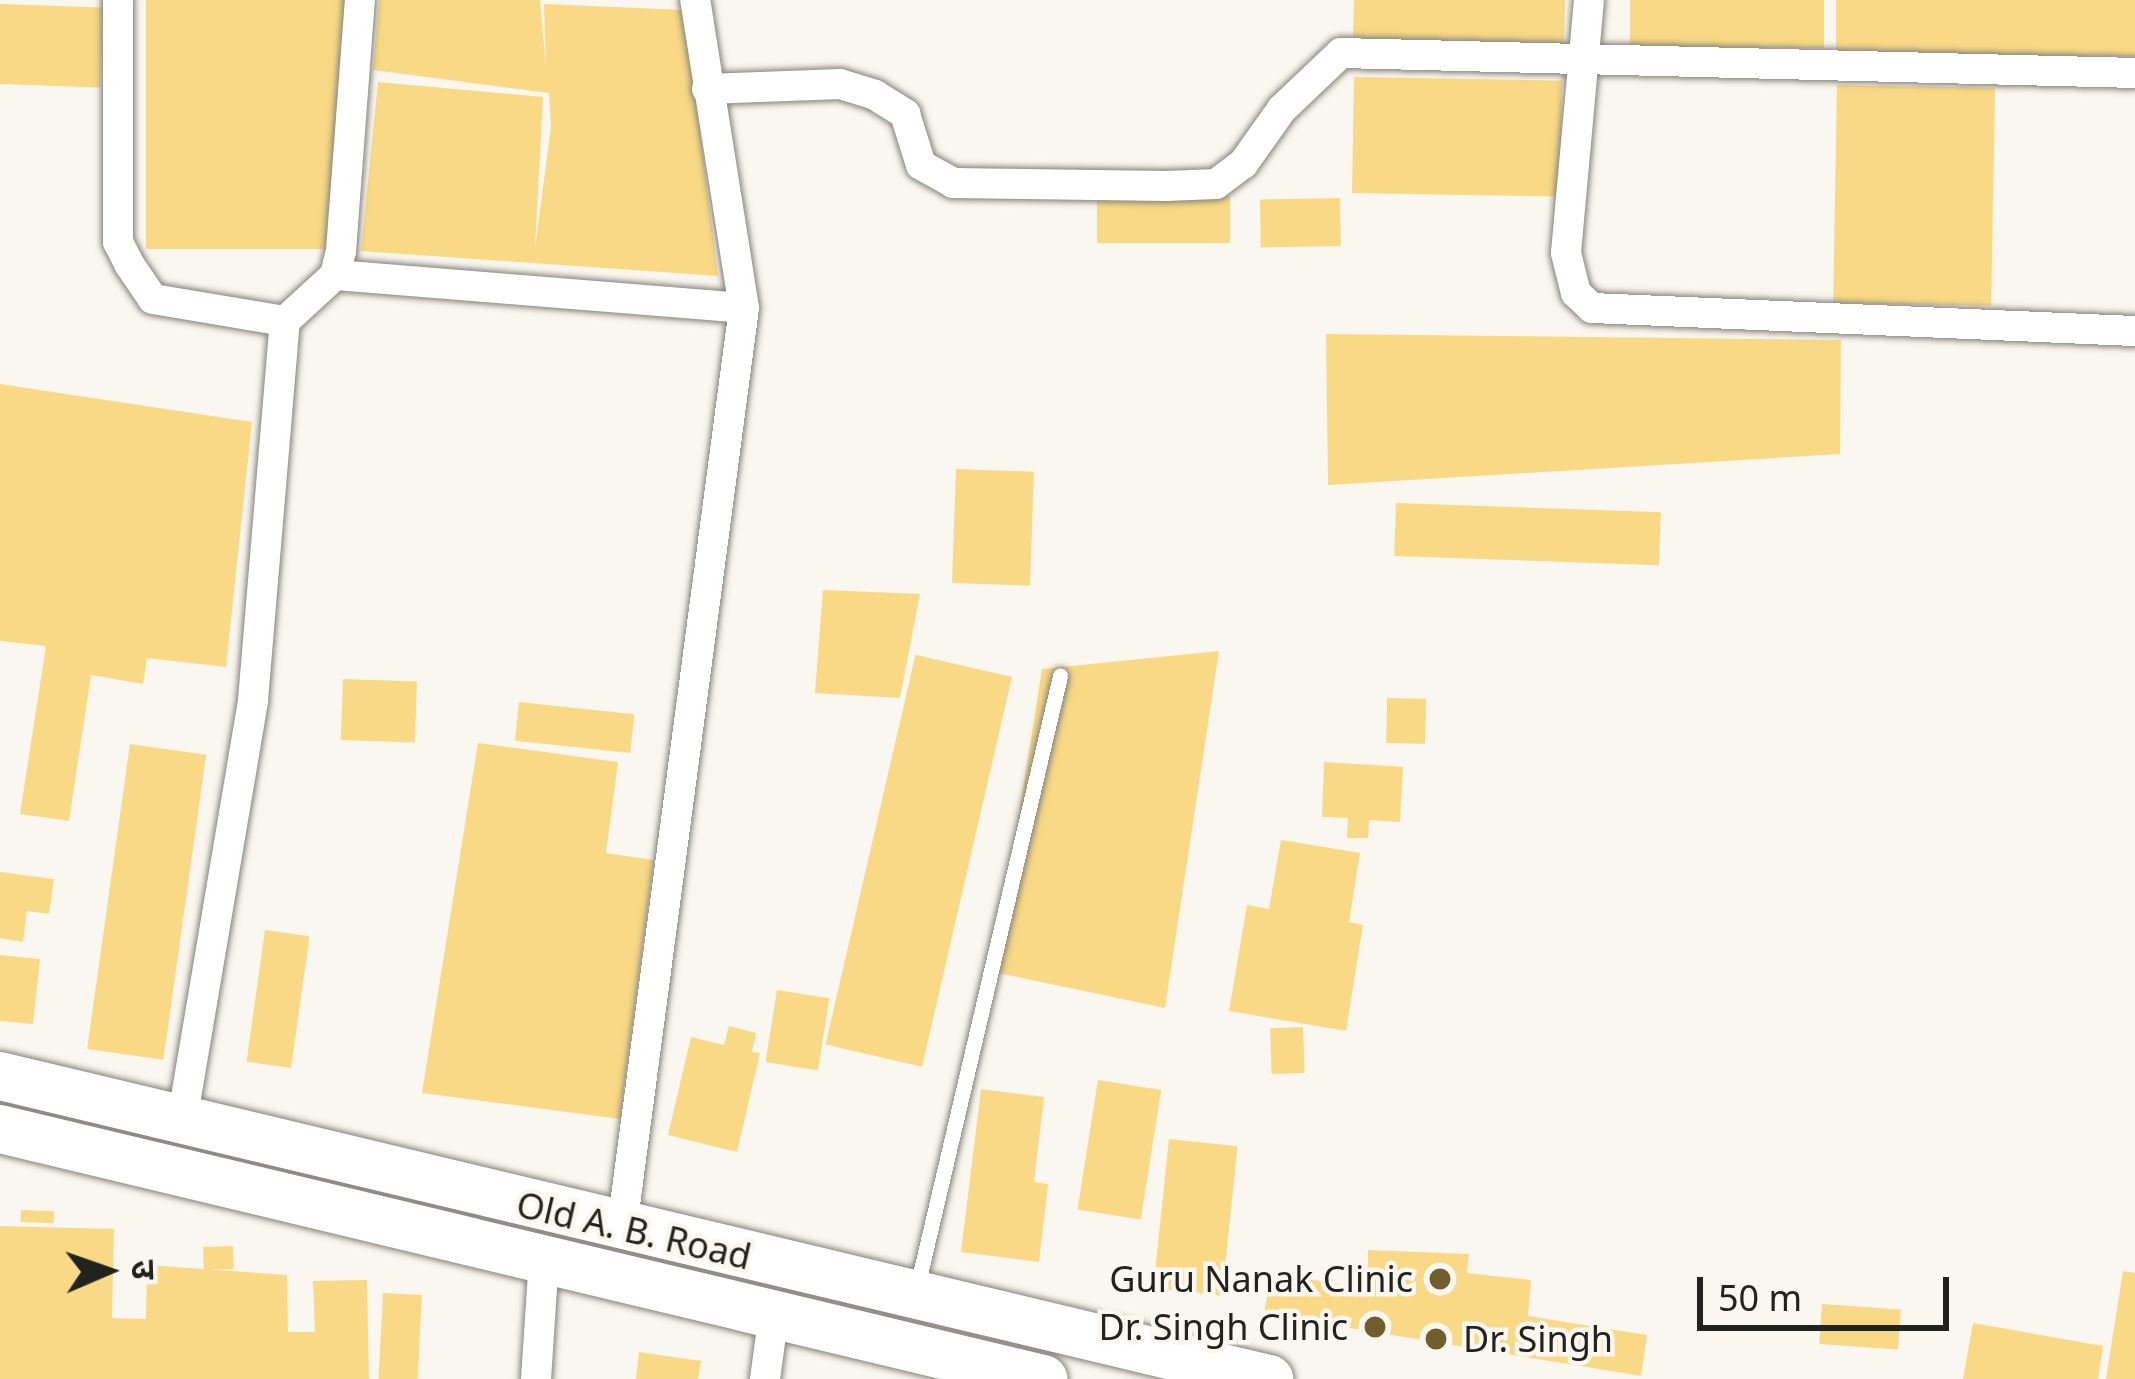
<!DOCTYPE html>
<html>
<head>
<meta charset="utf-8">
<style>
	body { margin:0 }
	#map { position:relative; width:2135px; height:1379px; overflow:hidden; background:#faf7f0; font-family:"Noto Sans","Noto Sans Devanagari",sans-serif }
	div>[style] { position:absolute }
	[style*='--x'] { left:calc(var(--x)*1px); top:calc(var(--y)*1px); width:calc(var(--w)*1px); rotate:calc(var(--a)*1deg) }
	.building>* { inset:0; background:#f9d985; transform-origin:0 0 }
	.roads { filter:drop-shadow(0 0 3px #86837d) drop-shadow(0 0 3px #86837d) }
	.lane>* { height:15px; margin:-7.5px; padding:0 7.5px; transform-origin:7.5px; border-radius:7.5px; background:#fff }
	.street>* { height:30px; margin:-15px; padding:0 15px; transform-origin:15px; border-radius:15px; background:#fff }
	.primary>* { height:48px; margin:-24px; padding:0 24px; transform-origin:24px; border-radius:24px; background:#fff }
	.dots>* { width:33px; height:33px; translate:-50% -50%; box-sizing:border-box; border:6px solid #faf7f0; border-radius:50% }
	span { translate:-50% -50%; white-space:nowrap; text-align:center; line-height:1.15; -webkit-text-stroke:9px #faf7f0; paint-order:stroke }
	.street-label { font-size:36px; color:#22221f }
	.poi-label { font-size:36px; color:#22221f }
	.right { translate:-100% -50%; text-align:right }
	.left { translate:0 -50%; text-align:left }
	.north { position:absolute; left:48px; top:1211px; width:120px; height:120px; -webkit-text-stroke:9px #faf7f0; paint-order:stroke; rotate:88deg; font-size:33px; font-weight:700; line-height:48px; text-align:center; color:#22221f }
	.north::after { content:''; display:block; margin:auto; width:42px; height:54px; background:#22221f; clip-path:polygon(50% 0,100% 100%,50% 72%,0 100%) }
	.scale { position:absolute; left:1697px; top:1277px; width:252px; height:54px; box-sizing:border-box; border:6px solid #22221f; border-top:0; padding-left:15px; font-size:36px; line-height:42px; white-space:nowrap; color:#22221f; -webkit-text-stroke:9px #faf7f0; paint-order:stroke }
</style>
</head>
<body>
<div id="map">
	<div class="building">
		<i style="left:146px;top:0;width:200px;height:249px"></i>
		<i style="clip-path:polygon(379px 0,540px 0,546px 67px,544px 4px,685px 10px,718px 276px,361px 251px,378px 82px,543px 97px,535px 248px,551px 127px,549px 93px,373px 70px)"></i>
		<i style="clip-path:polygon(1354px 0,1565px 0,1564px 47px,1353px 40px)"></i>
		<i style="left:1630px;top:0;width:194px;height:48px"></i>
		<i style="left:1836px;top:0;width:299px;height:56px"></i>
		<i style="left:0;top:4px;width:103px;height:80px;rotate:2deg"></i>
		<i style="left:1354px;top:77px;width:208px;height:116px;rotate:1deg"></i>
		<i style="left:1837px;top:85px;width:158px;height:218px;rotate:1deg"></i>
		<i style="left:1230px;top:196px;width:47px;height:133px;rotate:90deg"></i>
		<i style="left:1340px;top:198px;width:48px;height:80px;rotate:89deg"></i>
		<i style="clip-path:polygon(1326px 334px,1841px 340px,1840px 454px,1328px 485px)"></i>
		<i style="clip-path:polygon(0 384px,252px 422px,226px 667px,147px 658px,143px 684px,91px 675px,69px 821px,20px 814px,46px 646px,0 641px)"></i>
		<i style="left:956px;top:469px;width:78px;height:114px;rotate:2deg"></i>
		<i style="left:1396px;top:503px;width:265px;height:53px;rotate:2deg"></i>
		<i style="clip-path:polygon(823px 590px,920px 594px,900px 698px,815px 693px)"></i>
		<i style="clip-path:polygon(1219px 651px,1165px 1008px,994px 972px,1042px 669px)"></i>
		<i style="left:1012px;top:677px;width:400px;height:99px;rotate:103deg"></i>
		<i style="left:343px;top:679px;width:74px;height:61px;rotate:2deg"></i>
		<i style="left:1387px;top:698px;width:39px;height:45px;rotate:1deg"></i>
		<i style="left:519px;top:702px;width:116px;height:39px;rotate:6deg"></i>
		<i style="clip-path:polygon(478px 743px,618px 762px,606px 853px,654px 860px,620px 1119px,422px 1093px)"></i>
		<i style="left:130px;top:744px;width:77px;height:308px;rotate:8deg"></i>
		<i style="clip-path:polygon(1324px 762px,1403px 767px,1400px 822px,1369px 820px,1368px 838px,1347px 838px,1348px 818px,1322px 817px)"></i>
		<i style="clip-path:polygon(1281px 840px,1360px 853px,1349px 922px,1363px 925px,1346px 1031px,1229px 1011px,1247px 905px,1269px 909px)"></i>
		<i style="clip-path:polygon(0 872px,54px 879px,49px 914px,27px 911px,23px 942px,0 938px)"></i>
		<i style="left:265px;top:930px;width:45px;height:133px;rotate:8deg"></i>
		<i style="clip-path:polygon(0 955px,40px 959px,33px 1024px,0 1021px)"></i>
		<i style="left:777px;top:990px;width:53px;height:73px;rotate:9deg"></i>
		<i style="clip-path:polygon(729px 1026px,756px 1033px,752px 1052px,760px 1053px,737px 1152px,668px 1135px,691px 1037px,724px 1045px)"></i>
		<i style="left:1303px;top:1027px;width:46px;height:33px;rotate:88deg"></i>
		<i style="left:1098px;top:1080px;width:64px;height:131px;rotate:9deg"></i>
		<i style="clip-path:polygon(981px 1089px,1044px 1097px,1034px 1182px,1048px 1184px,1039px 1262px,961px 1252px)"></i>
		<i style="left:1169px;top:1139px;width:69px;height:150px;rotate:6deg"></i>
		<i style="left:21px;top:1210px;width:33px;height:12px;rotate:2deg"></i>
		<i style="clip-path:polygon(0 1226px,114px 1229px,112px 1318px,146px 1319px,147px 1265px,287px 1275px,288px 1332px,315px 1332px,313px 1281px,367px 1280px,369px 1379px,0 1379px)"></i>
		<i style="left:233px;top:1246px;width:23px;height:30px;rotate:88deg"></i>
		<i style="clip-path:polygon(1368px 1250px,1469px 1254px,1467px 1273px,1531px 1280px,1528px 1316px,1647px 1335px,1641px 1376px,1264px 1314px,1271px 1273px,1368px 1289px)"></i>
		<i style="clip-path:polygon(2123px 1271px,2135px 1273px,2135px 1379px,2106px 1379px)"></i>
		<i style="left:383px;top:1293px;width:39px;height:86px;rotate:3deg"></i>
		<i style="left:1822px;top:1304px;width:79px;height:40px;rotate:4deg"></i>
		<i style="clip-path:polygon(1973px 1323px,2103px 1346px,2098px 1379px,1963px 1379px)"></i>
		<i style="clip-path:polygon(639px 1352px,701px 1361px,698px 1379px,636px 1379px)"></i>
	</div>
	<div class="roads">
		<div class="lane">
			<i style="--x:917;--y:1287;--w:628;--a:-76.83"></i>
		</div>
		<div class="street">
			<i style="--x:118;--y:0;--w:242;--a:90"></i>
			<i style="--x:118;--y:242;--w:25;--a:63"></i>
			<i style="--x:129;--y:264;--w:42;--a:55.6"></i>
			<i style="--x:153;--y:299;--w:134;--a:9.5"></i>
			<i style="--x:1589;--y:0;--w:254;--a:95.2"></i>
			<i style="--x:1566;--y:253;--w:41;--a:76"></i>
			<i style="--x:1576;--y:293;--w:22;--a:43"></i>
			<i style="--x:1592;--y:308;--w:543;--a:2.43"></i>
			<i style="--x:707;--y:89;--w:133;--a:-2.2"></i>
			<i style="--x:840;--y:84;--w:37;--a:17"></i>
			<i style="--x:875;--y:95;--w:36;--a:32"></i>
			<i style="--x:905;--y:114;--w:53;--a:72.6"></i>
			<i style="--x:921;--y:165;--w:37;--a:29"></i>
			<i style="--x:953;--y:183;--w:213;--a:0.8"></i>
			<i style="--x:1166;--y:186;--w:50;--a:-2.3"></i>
			<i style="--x:1216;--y:184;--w:34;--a:-37"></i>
			<i style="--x:1243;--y:164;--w:67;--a:-54.7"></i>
			<i style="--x:1282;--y:109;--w:81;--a:-43.5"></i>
			<i style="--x:1341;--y:53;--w:794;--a:1.44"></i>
			<i style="--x:335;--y:275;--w:410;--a:4.6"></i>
			<i style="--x:182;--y:1121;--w:427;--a:-80.4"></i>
			<i style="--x:253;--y:700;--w:380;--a:-85.2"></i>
			<i style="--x:285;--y:321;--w:68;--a:-42.6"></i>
			<i style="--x:335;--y:275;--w:25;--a:-76"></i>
			<i style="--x:341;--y:251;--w:252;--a:-85.7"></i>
			<i style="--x:622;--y:1227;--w:927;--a:-82.44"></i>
			<i style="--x:744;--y:308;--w:312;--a:-99"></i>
			<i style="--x:536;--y:1379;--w:121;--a:-86.2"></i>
			<i style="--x:765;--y:1379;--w:67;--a:-82.2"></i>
		</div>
		<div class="primary">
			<i style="--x:0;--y:1076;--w:1305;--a:13.43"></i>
			<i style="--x:0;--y:1129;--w:1073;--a:13.48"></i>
		</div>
	</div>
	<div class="dots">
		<i style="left:1440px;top:1279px;background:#705e2c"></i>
		<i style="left:1375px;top:1327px;background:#705e2c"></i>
		<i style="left:1436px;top:1339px;background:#705e2c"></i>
	</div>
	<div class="street-label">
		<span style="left:634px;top:1230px;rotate:13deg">Old A. B. Road</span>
	</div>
	<div class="poi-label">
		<span class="right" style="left:1413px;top:1279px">Guru Nanak Clinic</span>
		<span class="right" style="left:1348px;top:1327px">Dr. Singh Clinic</span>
		<span class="left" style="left:1463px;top:1339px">Dr. Singh</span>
	</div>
	<div class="north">उ</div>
	<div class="scale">50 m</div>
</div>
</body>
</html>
